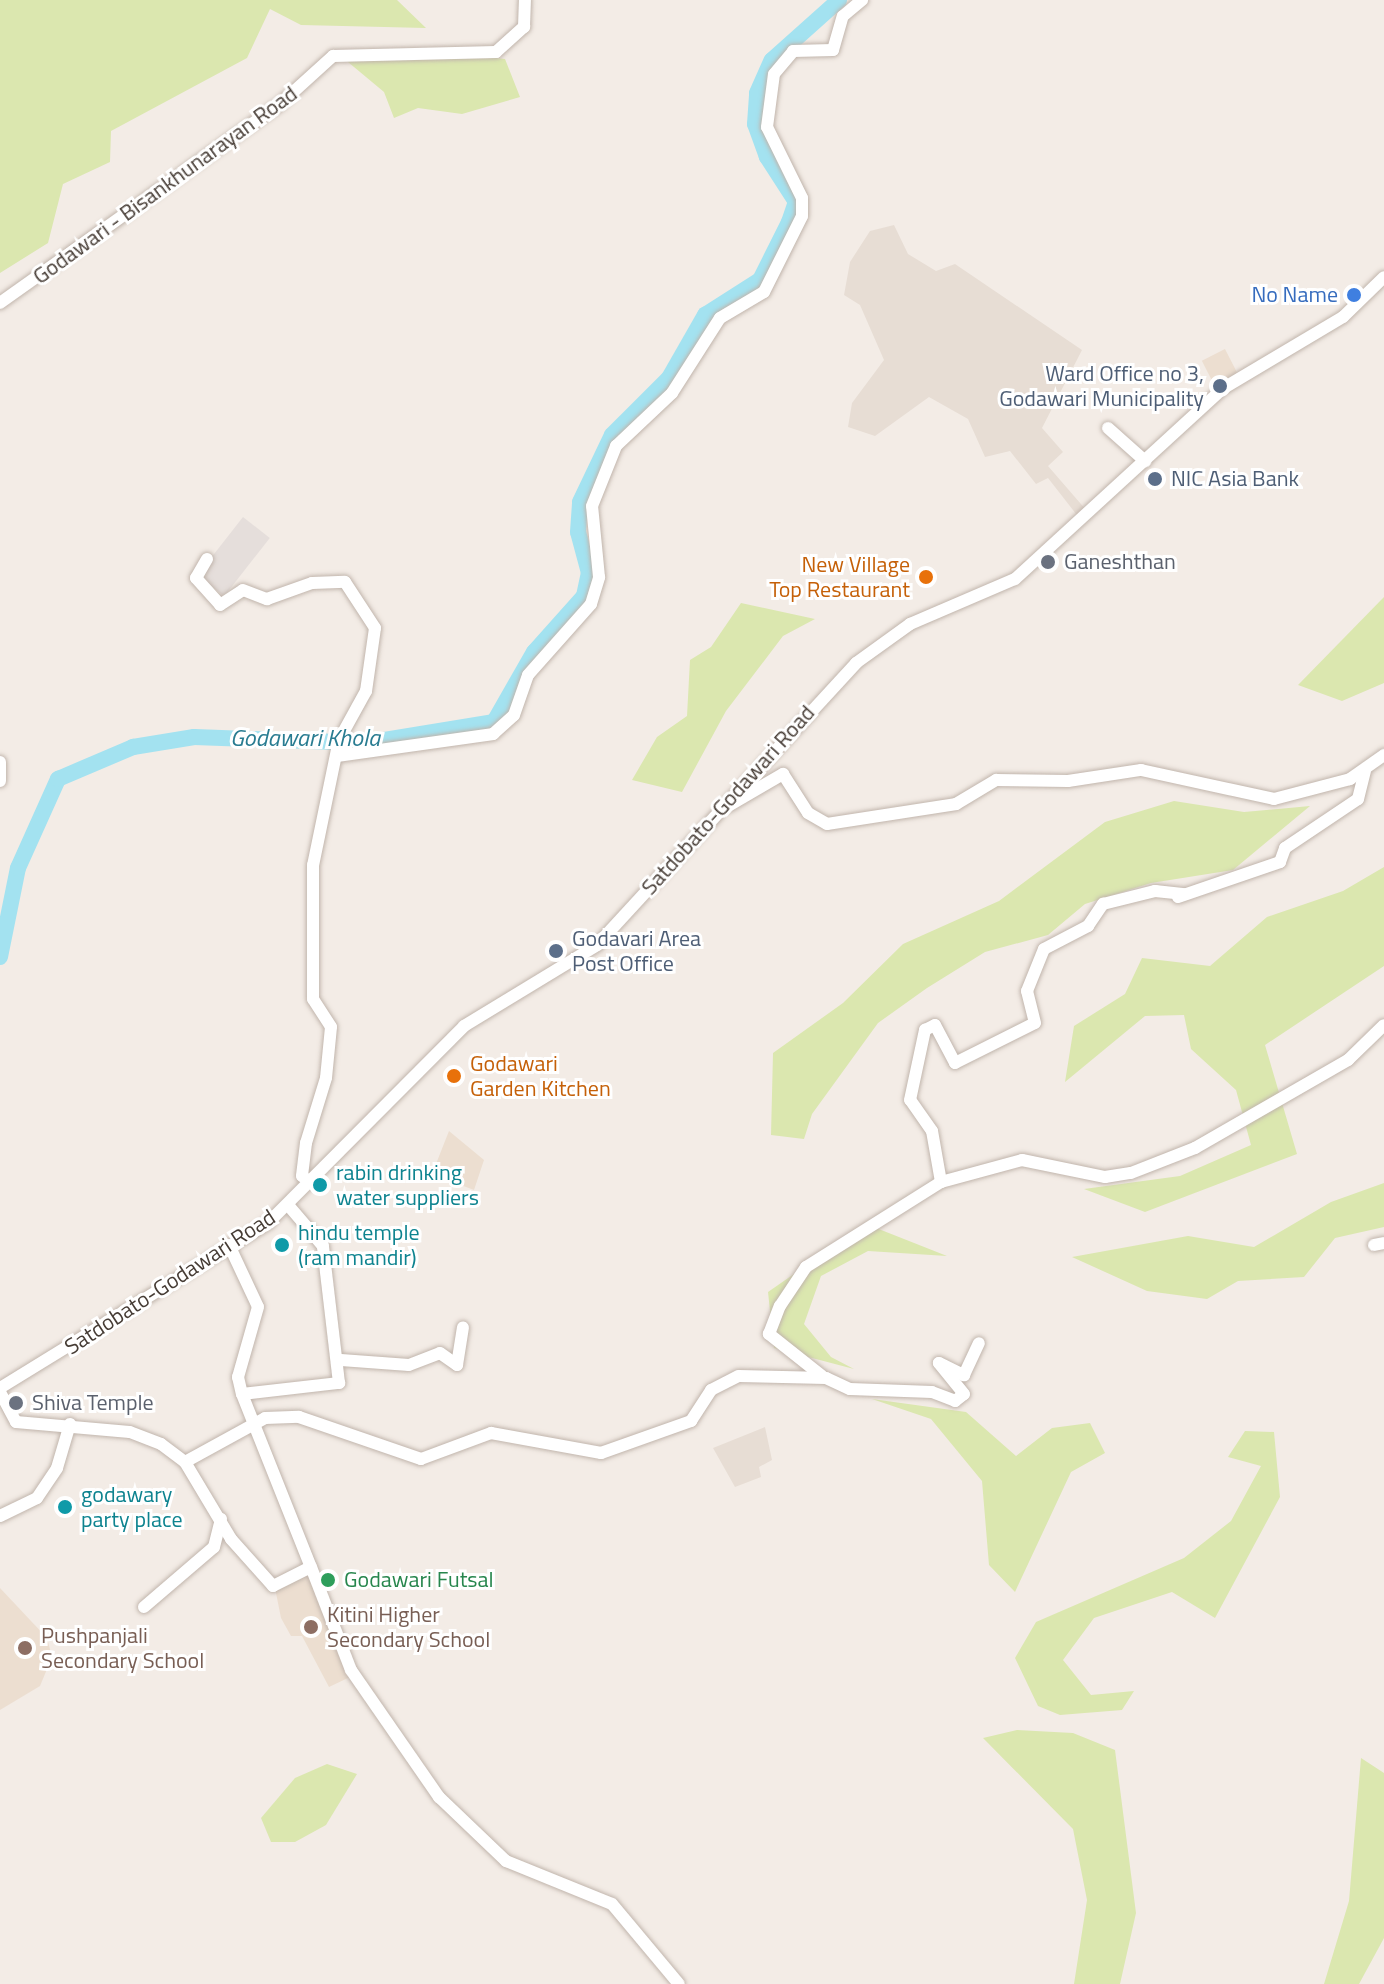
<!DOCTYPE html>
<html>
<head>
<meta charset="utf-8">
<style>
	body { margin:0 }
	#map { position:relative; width:1384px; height:1984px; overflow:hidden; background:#f3ece6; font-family:"Titillium Web",sans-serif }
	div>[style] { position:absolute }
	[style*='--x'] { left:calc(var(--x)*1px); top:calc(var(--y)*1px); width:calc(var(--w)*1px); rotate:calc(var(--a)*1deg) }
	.residential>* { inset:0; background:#e7ddd4 }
	.industrial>* { inset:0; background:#e5dedb; transform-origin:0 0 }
	.education>* { inset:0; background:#ecded0; transform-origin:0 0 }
	.green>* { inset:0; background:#dbe7af }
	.river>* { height:16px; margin:-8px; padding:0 8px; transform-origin:8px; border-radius:8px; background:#a3e2f0 }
	.roads { filter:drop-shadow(0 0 2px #c1b5ac) drop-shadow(0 0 2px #c1b5ac) }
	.minor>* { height:12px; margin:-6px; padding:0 6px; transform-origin:6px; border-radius:6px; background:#fff }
	.dots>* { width:22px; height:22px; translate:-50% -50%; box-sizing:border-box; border:4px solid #fff; border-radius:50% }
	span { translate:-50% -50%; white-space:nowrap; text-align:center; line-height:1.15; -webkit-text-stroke:6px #fff; paint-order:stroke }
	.street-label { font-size:22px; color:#463c35 }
	.shop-label { font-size:22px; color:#366cbe }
	.right { translate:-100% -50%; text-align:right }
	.service-label { font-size:22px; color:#4e5e75 }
	.left { translate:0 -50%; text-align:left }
	.worship-label { font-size:22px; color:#5b616d }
	.food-label { font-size:22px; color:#c56008 }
	.culture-label { font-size:22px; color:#0d838f }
	.leisure-label { font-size:22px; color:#27864d }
	.education-label { font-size:22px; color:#785e54 }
	.water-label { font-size:24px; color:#297c91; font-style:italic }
</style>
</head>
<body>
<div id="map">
	<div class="residential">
		<i style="clip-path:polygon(894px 225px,908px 254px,936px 271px,955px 264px,1082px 350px,1042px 428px,1063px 452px,1048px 466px,1087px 511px,1080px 519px,1048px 478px,1036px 484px,1010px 451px,985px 457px,968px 419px,929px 397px,875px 436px,848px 427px,852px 403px,884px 360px,860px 305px,844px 295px,850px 262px,870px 231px)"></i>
		<i style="clip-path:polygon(765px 1427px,772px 1460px,759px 1467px,761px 1477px,735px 1487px,713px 1448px)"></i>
	</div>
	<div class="industrial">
		<i style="left:243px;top:517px;width:34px;height:74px;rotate:38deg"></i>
	</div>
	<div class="education">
		<i style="left:1225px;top:349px;width:27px;height:26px;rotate:63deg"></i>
		<i style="clip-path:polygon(449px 1131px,484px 1160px,474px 1190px,432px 1174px)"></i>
		<i style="clip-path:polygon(311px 1571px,350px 1677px,329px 1687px,302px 1636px,291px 1636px,281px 1618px,275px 1588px)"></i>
		<i style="clip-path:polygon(0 1588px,47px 1638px,52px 1657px,40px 1686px,0 1710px)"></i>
	</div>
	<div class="green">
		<i style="clip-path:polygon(0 0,397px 0,426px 28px,301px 25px,270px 9px,247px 58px,111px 131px,110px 162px,63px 184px,48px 243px,0 273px)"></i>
		<i style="clip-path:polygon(416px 49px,505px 59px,520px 97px,462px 114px,418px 108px,394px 118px,384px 92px,342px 57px)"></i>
		<i style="clip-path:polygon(1384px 597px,1384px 683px,1342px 701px,1298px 685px)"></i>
		<i style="clip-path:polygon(741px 603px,815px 619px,783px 636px,726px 711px,682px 792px,632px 780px,657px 737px,687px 716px,690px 660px,711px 647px)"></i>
		<i style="clip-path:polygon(1174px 801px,1244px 812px,1310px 806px,1233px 870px,1151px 883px,1085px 904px,1048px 935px,985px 952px,927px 988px,878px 1023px,812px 1114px,804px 1139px,771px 1135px,773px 1053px,843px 1003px,903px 944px,999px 901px,1105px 822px)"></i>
		<i style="clip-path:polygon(1384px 867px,1384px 966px,1265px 1045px,1297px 1154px,1145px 1212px,1084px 1189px,1180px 1176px,1251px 1145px,1236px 1090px,1191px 1049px,1184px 1015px,1145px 1016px,1065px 1082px,1074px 1026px,1125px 994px,1142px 958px,1210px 966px,1267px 917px,1343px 891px)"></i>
		<i style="clip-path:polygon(1384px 1183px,1384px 1227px,1335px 1238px,1304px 1277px,1238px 1281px,1207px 1299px,1147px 1291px,1072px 1257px,1188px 1236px,1254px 1247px,1331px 1202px)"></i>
		<i style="clip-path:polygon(866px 1224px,947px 1256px,868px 1251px,821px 1276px,804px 1324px,831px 1357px,854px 1369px,774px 1348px,768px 1292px)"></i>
		<i style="clip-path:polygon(872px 1399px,966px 1412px,1016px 1456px,1052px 1428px,1090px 1423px,1105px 1453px,1071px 1472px,1015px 1592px,989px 1565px,982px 1481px,931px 1419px)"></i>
		<i style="clip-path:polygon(1245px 1431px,1274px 1432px,1280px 1497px,1215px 1618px,1172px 1592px,1094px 1618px,1063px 1660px,1091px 1695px,1134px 1691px,1122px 1710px,1060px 1715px,1038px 1706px,1015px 1658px,1036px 1622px,1184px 1558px,1231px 1521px,1261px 1466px,1228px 1457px)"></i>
		<i style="clip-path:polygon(1017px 1730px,1073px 1733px,1115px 1750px,1136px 1913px,1120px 1984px,1074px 1984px,1087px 1900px,1073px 1829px,983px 1738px)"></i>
		<i style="clip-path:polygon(1361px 1758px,1384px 1773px,1384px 1938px,1359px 1984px,1324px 1984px,1349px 1901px)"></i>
		<i style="clip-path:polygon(327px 1764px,357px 1774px,326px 1825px,295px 1842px,271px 1842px,261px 1818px,295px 1778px)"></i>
	</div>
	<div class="river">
		<i style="--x:0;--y:957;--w:91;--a:-78.6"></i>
		<i style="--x:18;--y:868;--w:98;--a:-65.8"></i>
		<i style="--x:58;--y:779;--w:82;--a:-23.1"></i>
		<i style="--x:133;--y:747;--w:62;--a:-9.3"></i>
		<i style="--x:194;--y:737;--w:172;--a:2"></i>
		<i style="--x:366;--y:743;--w:130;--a:-9.3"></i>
		<i style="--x:494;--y:722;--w:81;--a:-60.3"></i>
		<i style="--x:534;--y:652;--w:75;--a:-48.2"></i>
		<i style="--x:584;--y:596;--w:24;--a:-78"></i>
		<i style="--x:589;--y:573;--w:42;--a:-105"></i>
		<i style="--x:578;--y:532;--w:30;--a:-86"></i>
		<i style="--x:580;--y:502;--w:74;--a:-64.5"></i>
		<i style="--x:612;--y:435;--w:81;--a:-45"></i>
		<i style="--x:669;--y:378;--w:73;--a:-60.3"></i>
		<i style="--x:705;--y:315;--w:65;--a:-32.5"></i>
		<i style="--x:760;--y:280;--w:65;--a:-63.4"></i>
		<i style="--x:789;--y:222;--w:21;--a:-71"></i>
		<i style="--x:796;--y:202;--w:54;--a:-122.8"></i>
		<i style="--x:767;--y:157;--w:35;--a:-110"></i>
		<i style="--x:755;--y:124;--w:31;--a:-86"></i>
		<i style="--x:757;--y:93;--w:36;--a:-66"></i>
		<i style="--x:772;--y:60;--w:90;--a:-41.8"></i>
	</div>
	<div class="roads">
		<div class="minor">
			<i style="--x:0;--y:303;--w:344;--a:-35.4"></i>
			<i style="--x:280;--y:104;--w:72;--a:-42.2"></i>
			<i style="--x:333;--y:56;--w:163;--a:-1.4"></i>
			<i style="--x:496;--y:52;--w:38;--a:-42"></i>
			<i style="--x:524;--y:27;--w:27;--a:-88"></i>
			<i style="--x:1108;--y:428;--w:50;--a:41.7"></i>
			<i style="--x:207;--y:559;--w:22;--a:120"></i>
			<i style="--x:196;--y:578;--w:36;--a:48"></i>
			<i style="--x:220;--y:605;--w:27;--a:-33"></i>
			<i style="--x:243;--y:590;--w:26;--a:21"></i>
			<i style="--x:267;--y:599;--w:48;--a:-19.6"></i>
			<i style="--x:312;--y:583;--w:33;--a:-2"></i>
			<i style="--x:345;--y:582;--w:55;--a:56.9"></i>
			<i style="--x:375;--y:628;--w:64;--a:98.1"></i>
			<i style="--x:366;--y:691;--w:56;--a:118.9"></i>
			<i style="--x:339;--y:740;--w:128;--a:101.7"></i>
			<i style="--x:313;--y:865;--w:134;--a:90"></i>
			<i style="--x:313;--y:999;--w:33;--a:57"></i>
			<i style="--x:331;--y:1027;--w:51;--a:95.6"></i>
			<i style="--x:326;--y:1078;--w:68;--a:107.1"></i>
			<i style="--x:306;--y:1143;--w:33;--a:97"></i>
			<i style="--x:302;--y:1176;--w:10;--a:37"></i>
			<i style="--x:337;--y:756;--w:158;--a:-8"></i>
			<i style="--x:493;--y:734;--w:28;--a:-42"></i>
			<i style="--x:514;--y:715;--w:42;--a:-70.7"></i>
			<i style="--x:528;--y:675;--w:95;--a:-48.4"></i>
			<i style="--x:591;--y:604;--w:28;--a:-73"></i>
			<i style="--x:599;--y:577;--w:71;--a:-95.6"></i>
			<i style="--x:592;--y:506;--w:65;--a:-68.2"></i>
			<i style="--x:616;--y:446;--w:77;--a:-43.4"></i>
			<i style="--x:672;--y:393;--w:89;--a:-57.4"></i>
			<i style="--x:720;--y:318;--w:51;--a:-30.6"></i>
			<i style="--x:764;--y:292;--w:85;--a:-63.4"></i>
			<i style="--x:802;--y:216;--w:18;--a:-90"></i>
			<i style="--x:802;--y:198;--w:79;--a:-116.2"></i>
			<i style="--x:767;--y:127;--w:53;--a:-82.5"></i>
			<i style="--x:774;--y:74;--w:30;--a:-50"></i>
			<i style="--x:793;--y:51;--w:40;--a:-1.4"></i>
			<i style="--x:833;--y:50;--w:35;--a:-74"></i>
			<i style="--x:843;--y:16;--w:25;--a:-40"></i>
			<i style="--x:0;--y:762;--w:19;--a:90"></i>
			<i style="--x:728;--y:806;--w:64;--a:-30.2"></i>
			<i style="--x:783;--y:774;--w:46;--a:57.3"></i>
			<i style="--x:808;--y:813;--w:22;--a:30"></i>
			<i style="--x:827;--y:824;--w:131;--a:-8.8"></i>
			<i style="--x:956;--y:804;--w:47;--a:-31"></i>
			<i style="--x:996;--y:780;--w:72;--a:0.8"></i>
			<i style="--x:1068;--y:781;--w:74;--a:-8.6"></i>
			<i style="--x:1141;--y:770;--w:136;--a:12.3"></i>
			<i style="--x:1274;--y:799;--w:79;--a:-14.7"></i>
			<i style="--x:1350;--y:779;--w:42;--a:-35.2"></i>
			<i style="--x:1178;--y:897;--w:108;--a:-18.9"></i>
			<i style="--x:1280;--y:862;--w:15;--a:-70"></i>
			<i style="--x:1285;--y:848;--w:88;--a:-33.9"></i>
			<i style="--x:1358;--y:799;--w:29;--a:-76"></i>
			<i style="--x:941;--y:1182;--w:52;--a:-100"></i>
			<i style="--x:932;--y:1131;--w:38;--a:-125"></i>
			<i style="--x:910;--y:1100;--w:72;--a:-77.9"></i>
			<i style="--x:925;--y:1030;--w:11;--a:-27"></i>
			<i style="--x:935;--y:1025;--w:43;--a:62.2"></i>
			<i style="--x:955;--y:1063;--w:89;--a:-26.6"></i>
			<i style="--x:1035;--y:1023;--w:33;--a:-104"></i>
			<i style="--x:1027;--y:991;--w:45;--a:-68"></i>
			<i style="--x:1044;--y:949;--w:50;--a:-27.6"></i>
			<i style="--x:1088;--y:926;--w:27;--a:-56"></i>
			<i style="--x:1103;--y:904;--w:54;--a:-14"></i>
			<i style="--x:1155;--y:891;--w:30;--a:6"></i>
			<i style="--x:229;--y:1245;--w:68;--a:64.9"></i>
			<i style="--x:258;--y:1307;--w:73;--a:105.9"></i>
			<i style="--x:238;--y:1377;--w:17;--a:77"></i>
			<i style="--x:242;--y:1394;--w:186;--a:68.3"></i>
			<i style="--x:1374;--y:1245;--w:10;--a:-11"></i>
			<i style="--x:341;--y:1360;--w:68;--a:4.2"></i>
			<i style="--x:409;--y:1365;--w:33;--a:-21"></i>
			<i style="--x:440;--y:1353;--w:21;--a:35"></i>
			<i style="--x:457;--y:1365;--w:38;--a:-81"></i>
			<i style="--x:822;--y:1376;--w:68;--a:-141.6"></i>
			<i style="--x:769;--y:1334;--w:30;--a:-69"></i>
			<i style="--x:780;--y:1306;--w:47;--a:-56.3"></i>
			<i style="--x:806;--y:1267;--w:160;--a:-32.2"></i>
			<i style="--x:941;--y:1182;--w:84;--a:-15.2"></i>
			<i style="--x:1022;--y:1160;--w:85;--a:11.6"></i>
			<i style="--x:1105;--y:1177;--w:26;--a:-9"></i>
			<i style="--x:1131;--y:1173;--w:69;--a:-21.3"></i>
			<i style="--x:1195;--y:1148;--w:177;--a:-29.9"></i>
			<i style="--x:1348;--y:1060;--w:50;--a:-44.2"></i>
			<i style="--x:0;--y:1388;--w:315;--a:-31.6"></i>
			<i style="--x:268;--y:1223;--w:278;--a:-45.1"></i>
			<i style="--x:464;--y:1026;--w:156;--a:-31.3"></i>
			<i style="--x:597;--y:945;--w:383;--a:-47.4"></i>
			<i style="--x:856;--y:663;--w:67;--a:-35.8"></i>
			<i style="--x:910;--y:624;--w:114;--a:-23.2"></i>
			<i style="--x:1015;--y:579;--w:281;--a:-42.5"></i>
			<i style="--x:1222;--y:389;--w:141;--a:-30.8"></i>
			<i style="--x:1343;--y:317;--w:57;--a:-44.3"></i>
			<i style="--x:0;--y:1392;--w:34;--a:62"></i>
			<i style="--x:16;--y:1422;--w:114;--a:5"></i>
			<i style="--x:130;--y:1432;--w:33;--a:21"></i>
			<i style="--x:161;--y:1444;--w:30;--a:37"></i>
			<i style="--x:185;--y:1462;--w:90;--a:59.1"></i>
			<i style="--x:231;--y:1539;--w:63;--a:48.2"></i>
			<i style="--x:273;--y:1586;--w:42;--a:-26.6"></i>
			<i style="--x:311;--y:1567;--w:110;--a:68.8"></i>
			<i style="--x:351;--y:1670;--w:155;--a:55.3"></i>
			<i style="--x:439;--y:1797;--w:93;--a:43.7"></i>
			<i style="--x:506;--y:1861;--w:114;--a:22.1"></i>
			<i style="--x:612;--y:1904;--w:104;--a:50.1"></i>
			<i style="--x:242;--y:1394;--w:98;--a:-6.5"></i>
			<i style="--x:339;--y:1383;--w:138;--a:-96.7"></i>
			<i style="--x:323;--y:1246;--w:54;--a:-130.5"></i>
			<i style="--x:185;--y:1462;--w:91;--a:-28.8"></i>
			<i style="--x:265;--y:1418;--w:34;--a:-2"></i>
			<i style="--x:299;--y:1417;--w:129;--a:19"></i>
			<i style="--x:421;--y:1459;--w:75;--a:-20.4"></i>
			<i style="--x:491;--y:1433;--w:112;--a:10.3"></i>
			<i style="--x:601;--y:1453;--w:96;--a:-19.6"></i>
			<i style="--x:691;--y:1421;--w:37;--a:-57"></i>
			<i style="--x:711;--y:1390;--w:31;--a:-27"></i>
			<i style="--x:739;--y:1376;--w:87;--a:1.3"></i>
			<i style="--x:826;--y:1378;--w:26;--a:25"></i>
			<i style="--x:850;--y:1389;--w:82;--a:2.1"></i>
			<i style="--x:932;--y:1392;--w:25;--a:21"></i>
			<i style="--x:955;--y:1401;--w:11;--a:-38"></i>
			<i style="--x:964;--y:1394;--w:40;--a:-129"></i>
			<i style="--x:939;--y:1363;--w:28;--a:26"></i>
			<i style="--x:964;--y:1375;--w:35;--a:-65"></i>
			<i style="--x:0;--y:1516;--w:41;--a:-25.9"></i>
			<i style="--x:37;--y:1498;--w:36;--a:-56"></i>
			<i style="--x:57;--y:1468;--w:46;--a:-73.5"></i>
			<i style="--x:144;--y:1607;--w:92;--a:-40.6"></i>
			<i style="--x:214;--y:1547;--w:29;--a:-76"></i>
		</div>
	</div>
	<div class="dots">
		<i style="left:1354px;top:295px;background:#3f7fe0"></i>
		<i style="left:1220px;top:386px;background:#5c6f8a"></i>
		<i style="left:1155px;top:479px;background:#5c6f8a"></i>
		<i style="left:1048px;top:562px;background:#6b7280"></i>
		<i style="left:926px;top:577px;background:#e8710a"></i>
		<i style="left:556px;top:951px;background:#5c6f8a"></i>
		<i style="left:454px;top:1076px;background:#e8710a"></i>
		<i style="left:320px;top:1185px;background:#0f9aa8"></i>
		<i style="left:282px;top:1245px;background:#0f9aa8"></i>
		<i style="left:16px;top:1403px;background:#6b7280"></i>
		<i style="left:65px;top:1507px;background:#0f9aa8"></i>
		<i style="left:328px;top:1580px;background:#2e9e5b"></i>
		<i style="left:311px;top:1627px;background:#8d6e63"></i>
		<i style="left:25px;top:1648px;background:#8d6e63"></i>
	</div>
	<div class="street-label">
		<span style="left:165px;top:185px;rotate:-36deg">Godawari - Bisankhunarayan Road</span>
		<span style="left:728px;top:800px;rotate:-48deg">Satdobato-Godawari Road</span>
		<span style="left:170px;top:1282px;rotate:-33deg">Satdobato-Godawari Road</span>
	</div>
	<div class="shop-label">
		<span class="right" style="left:1338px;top:295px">No Name</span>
	</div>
	<div class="service-label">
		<span class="right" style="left:1204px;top:386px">Ward Office no 3,<br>Godawari Municipality</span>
		<span class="left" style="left:1171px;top:479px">NIC Asia Bank</span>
		<span class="left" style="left:572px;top:951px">Godavari Area<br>Post Office</span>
	</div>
	<div class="worship-label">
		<span class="left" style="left:1064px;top:562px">Ganeshthan</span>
		<span class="left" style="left:32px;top:1403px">Shiva Temple</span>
	</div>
	<div class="food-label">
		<span class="right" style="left:910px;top:577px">New Village<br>Top Restaurant</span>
		<span class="left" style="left:470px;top:1076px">Godawari<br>Garden Kitchen</span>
	</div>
	<div class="culture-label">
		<span class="left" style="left:336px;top:1185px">rabin drinking<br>water suppliers</span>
		<span class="left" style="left:298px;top:1245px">hindu temple<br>(ram mandir)</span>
		<span class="left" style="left:81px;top:1507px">godawary<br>party place</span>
	</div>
	<div class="leisure-label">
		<span class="left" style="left:344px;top:1580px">Godawari Futsal</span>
	</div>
	<div class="education-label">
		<span class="left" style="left:327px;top:1627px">Kitini Higher<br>Secondary School</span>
		<span class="left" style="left:41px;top:1648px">Pushpanjali<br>Secondary School</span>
	</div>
	<div class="water-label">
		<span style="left:305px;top:738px">Godawari Khola</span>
	</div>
</div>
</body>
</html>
